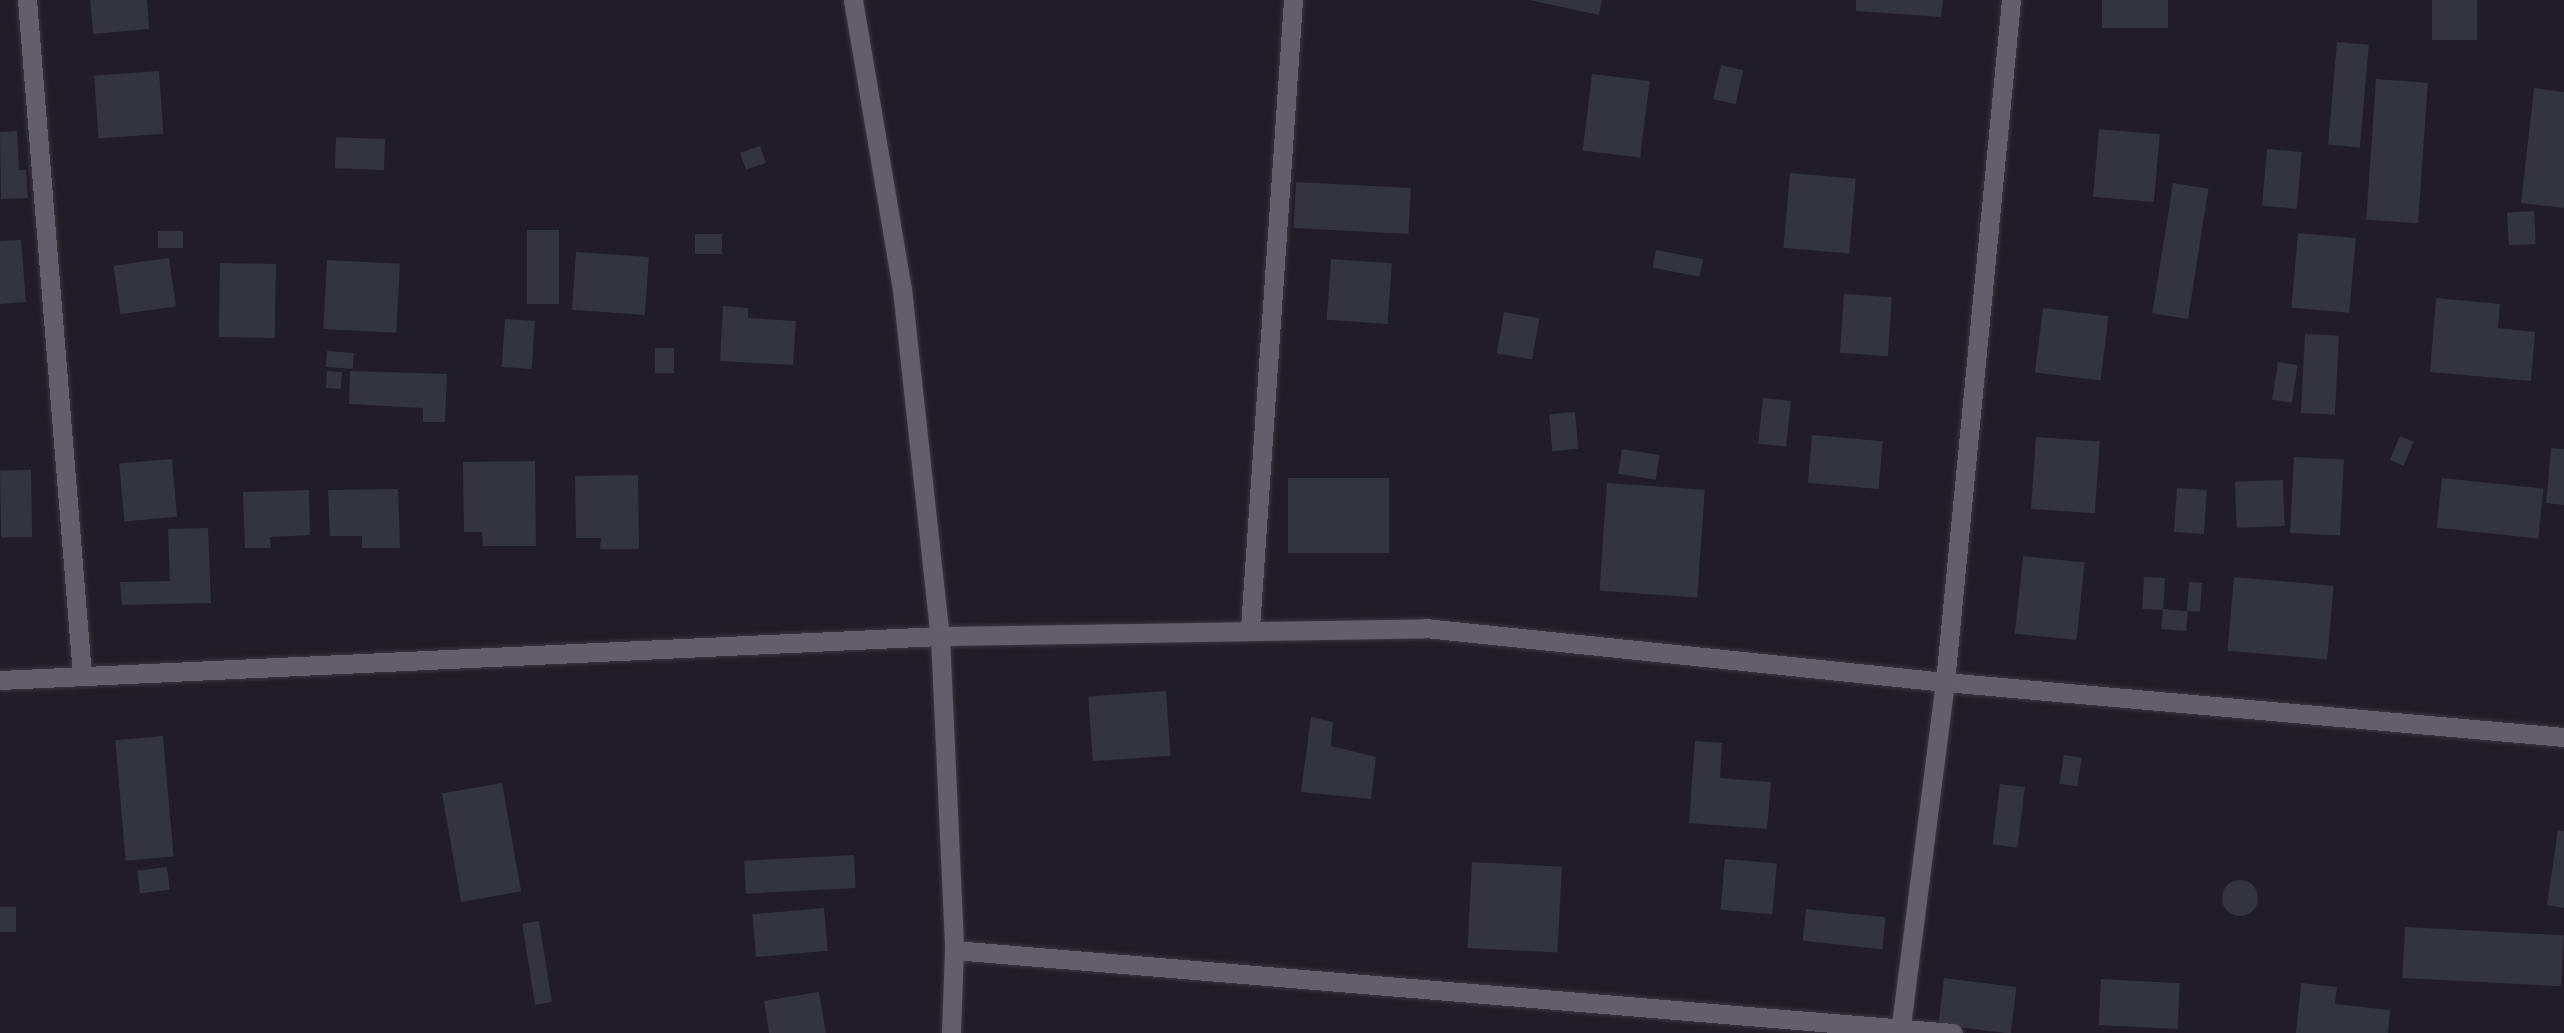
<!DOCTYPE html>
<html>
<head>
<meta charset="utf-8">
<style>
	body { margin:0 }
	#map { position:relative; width:2564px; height:1033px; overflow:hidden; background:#201d26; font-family:Karla,sans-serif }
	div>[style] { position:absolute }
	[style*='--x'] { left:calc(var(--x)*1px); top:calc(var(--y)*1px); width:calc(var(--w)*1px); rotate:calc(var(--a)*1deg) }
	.building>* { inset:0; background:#33343e; transform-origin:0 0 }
	.round { border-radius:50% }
	.roads { filter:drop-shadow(0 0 2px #3a373f) drop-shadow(0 0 2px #3a373f) }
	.minor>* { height:19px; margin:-9.5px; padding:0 9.5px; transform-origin:9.5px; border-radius:9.5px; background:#625f6a }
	span { translate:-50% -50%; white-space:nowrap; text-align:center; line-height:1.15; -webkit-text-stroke:5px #17141d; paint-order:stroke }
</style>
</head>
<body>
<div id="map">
	<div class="building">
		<i style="clip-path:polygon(90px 0,147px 0,149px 29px,93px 34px)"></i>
		<i style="clip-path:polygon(1529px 0,1602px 0,1599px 15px)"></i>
		<i style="clip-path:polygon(1856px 0,1943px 0,1941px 17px,1856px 11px)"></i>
		<i style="left:2102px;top:0;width:66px;height:28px"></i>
		<i style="left:2432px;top:0;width:45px;height:40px"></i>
		<i style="left:2337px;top:42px;width:32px;height:103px;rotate:5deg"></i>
		<i style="left:1721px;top:65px;width:23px;height:35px;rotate:13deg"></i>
		<i style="left:159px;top:71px;width:63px;height:65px;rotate:86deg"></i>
		<i style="left:1592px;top:74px;width:58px;height:77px;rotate:7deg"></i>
		<i style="left:2376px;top:79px;width:52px;height:141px;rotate:4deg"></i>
		<i style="clip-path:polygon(2534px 88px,2564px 92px,2564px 208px,2521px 203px)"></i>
		<i style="left:2099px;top:129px;width:61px;height:68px;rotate:5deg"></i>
		<i style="clip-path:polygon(17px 131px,19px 170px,26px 170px,28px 198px,1px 199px,0 132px)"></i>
		<i style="left:385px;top:139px;width:31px;height:49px;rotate:92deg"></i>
		<i style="left:760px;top:146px;width:18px;height:21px;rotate:71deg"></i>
		<i style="left:2267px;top:149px;width:35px;height:57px;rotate:5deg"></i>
		<i style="left:1790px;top:173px;width:66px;height:75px;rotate:5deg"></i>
		<i style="left:1296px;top:182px;width:115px;height:46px;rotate:3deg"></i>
		<i style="left:2173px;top:183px;width:36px;height:132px;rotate:9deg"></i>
		<i style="left:2534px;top:211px;width:33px;height:27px;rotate:87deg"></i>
		<i style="left:527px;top:230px;width:32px;height:74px"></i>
		<i style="left:183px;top:231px;width:17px;height:25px;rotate:90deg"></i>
		<i style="left:2298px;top:233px;width:58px;height:75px;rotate:5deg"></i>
		<i style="left:695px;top:234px;width:27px;height:20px"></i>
		<i style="clip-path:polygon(21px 240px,26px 302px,0 304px,0 241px)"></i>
		<i style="left:1656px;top:250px;width:48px;height:18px;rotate:11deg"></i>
		<i style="left:576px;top:252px;width:73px;height:58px;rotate:4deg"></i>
		<i style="left:169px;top:258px;width:49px;height:56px;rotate:82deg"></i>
		<i style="left:1331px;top:259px;width:61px;height:61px;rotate:4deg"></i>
		<i style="left:327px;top:260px;width:73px;height:69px;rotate:3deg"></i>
		<i style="left:220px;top:263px;width:56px;height:74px;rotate:1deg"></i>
		<i style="left:1844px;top:294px;width:48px;height:59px;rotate:4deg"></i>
		<i style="clip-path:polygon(2436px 298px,2500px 304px,2498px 328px,2535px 332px,2531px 381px,2430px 372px)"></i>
		<i style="clip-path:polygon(723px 306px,748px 308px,748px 318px,796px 321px,793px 365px,720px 361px)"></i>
		<i style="left:2043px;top:308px;width:66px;height:65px;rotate:7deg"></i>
		<i style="left:1504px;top:312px;width:36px;height:42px;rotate:10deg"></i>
		<i style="left:505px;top:319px;width:30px;height:48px;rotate:4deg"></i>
		<i style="left:2305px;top:334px;width:34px;height:79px;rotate:3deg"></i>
		<i style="left:655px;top:348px;width:19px;height:25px"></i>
		<i style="left:327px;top:351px;width:27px;height:16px;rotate:4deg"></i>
		<i style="left:2278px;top:362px;width:20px;height:38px;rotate:9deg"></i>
		<i style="left:327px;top:371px;width:15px;height:17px;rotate:4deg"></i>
		<i style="clip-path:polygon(350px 371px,447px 374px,445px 422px,423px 422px,423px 408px,349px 404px)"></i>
		<i style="left:1763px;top:398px;width:28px;height:46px;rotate:6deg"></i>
		<i style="left:1575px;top:412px;width:37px;height:26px;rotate:85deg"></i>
		<i style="left:1812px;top:435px;width:71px;height:48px;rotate:5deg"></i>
		<i style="left:2400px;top:436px;width:15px;height:26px;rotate:23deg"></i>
		<i style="left:2036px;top:437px;width:64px;height:72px;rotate:4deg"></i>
		<i style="clip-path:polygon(2551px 448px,2564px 449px,2564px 505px,2546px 503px)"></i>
		<i style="left:1622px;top:449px;width:38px;height:25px;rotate:9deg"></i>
		<i style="left:2294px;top:457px;width:50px;height:76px;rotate:3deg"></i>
		<i style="left:172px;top:459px;width:58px;height:53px;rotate:85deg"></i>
		<i style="clip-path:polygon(535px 461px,536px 546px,483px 546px,482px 532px,464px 532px,463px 462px)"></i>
		<i style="left:31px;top:470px;width:67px;height:31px;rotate:89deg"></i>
		<i style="clip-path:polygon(638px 475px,639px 549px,600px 549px,601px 538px,576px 538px,575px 476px)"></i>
		<i style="left:1288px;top:478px;width:101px;height:75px"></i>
		<i style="left:2442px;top:478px;width:102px;height:50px;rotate:6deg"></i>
		<i style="left:2283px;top:480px;width:46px;height:48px;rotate:88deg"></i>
		<i style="left:1607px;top:483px;width:98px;height:108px;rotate:4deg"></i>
		<i style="left:2177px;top:488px;width:30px;height:44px;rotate:4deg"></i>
		<i style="clip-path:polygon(398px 489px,400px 548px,362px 548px,362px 536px,330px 536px,328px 490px)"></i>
		<i style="clip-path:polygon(309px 490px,310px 535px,270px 537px,271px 548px,245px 548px,243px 492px)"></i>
		<i style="clip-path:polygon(208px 528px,211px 603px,122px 605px,120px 582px,170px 581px,168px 529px)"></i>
		<i style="left:2023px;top:556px;width:62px;height:78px;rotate:6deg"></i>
		<i style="left:2144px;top:577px;width:21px;height:32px;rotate:3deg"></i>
		<i style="left:2234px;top:577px;width:100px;height:74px;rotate:5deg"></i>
		<i style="left:2189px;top:582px;width:13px;height:29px;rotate:4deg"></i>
		<i style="left:2163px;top:609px;width:25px;height:20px;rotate:5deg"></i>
		<i style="left:1166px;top:691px;width:65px;height:78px;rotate:86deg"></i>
		<i style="clip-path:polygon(1311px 717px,1333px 722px,1331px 746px,1376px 757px,1371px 799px,1301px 792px)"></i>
		<i style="left:163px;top:736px;width:121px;height:48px;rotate:85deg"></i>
		<i style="clip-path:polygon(1695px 741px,1722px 743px,1720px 778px,1771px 782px,1767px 829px,1689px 823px)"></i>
		<i style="left:2064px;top:755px;width:18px;height:29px;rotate:9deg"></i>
		<i style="left:502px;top:783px;width:110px;height:61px;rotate:80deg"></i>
		<i style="left:2000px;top:784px;width:25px;height:61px;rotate:7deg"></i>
		<i style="clip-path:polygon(2558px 830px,2564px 831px,2564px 908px,2547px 905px)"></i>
		<i style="left:854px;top:855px;width:33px;height:110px;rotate:87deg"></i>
		<i style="left:1725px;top:859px;width:52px;height:51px;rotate:5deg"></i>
		<i style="left:1472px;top:862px;width:90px;height:86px;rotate:3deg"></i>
		<i style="left:167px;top:867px;width:23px;height:30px;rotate:83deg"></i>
		<i class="round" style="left:2222px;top:880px;width:36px;height:36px"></i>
		<i style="left:0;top:907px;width:16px;height:25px"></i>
		<i style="left:824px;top:908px;width:43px;height:72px;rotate:85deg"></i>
		<i style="left:1806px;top:909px;width:80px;height:32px;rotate:6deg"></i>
		<i style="left:539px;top:921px;width:82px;height:17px;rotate:81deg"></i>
		<i style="left:2405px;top:927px;width:159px;height:51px;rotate:3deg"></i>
		<i style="left:1944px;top:978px;width:73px;height:47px;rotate:7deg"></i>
		<i style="left:2101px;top:979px;width:79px;height:46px;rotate:3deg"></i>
		<i style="clip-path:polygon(2301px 983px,2337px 987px,2335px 1004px,2390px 1010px,2388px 1033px,2296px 1033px)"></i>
		<i style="clip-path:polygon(819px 992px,826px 1033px,769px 1033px,764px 1001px)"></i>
	</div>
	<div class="roads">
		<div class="minor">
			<i style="--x:27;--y:0;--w:677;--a:85.34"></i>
			<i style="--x:853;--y:0;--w:293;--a:80.4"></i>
			<i style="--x:902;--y:289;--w:349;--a:83.8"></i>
			<i style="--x:940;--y:636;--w:314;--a:87.4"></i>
			<i style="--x:954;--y:950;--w:83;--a:92.1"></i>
			<i style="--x:1250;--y:628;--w:629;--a:-86.08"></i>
			<i style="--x:0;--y:680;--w:941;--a:-2.68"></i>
			<i style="--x:940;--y:636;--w:485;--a:-0.9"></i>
			<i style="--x:1425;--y:628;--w:523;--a:5.93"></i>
			<i style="--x:1945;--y:682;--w:621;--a:5.08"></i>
			<i style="--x:954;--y:950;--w:1002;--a:4.75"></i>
			<i style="--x:1900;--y:1033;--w:354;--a:-82.7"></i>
			<i style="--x:1945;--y:682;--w:685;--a:-84.47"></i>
		</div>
	</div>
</div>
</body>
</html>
